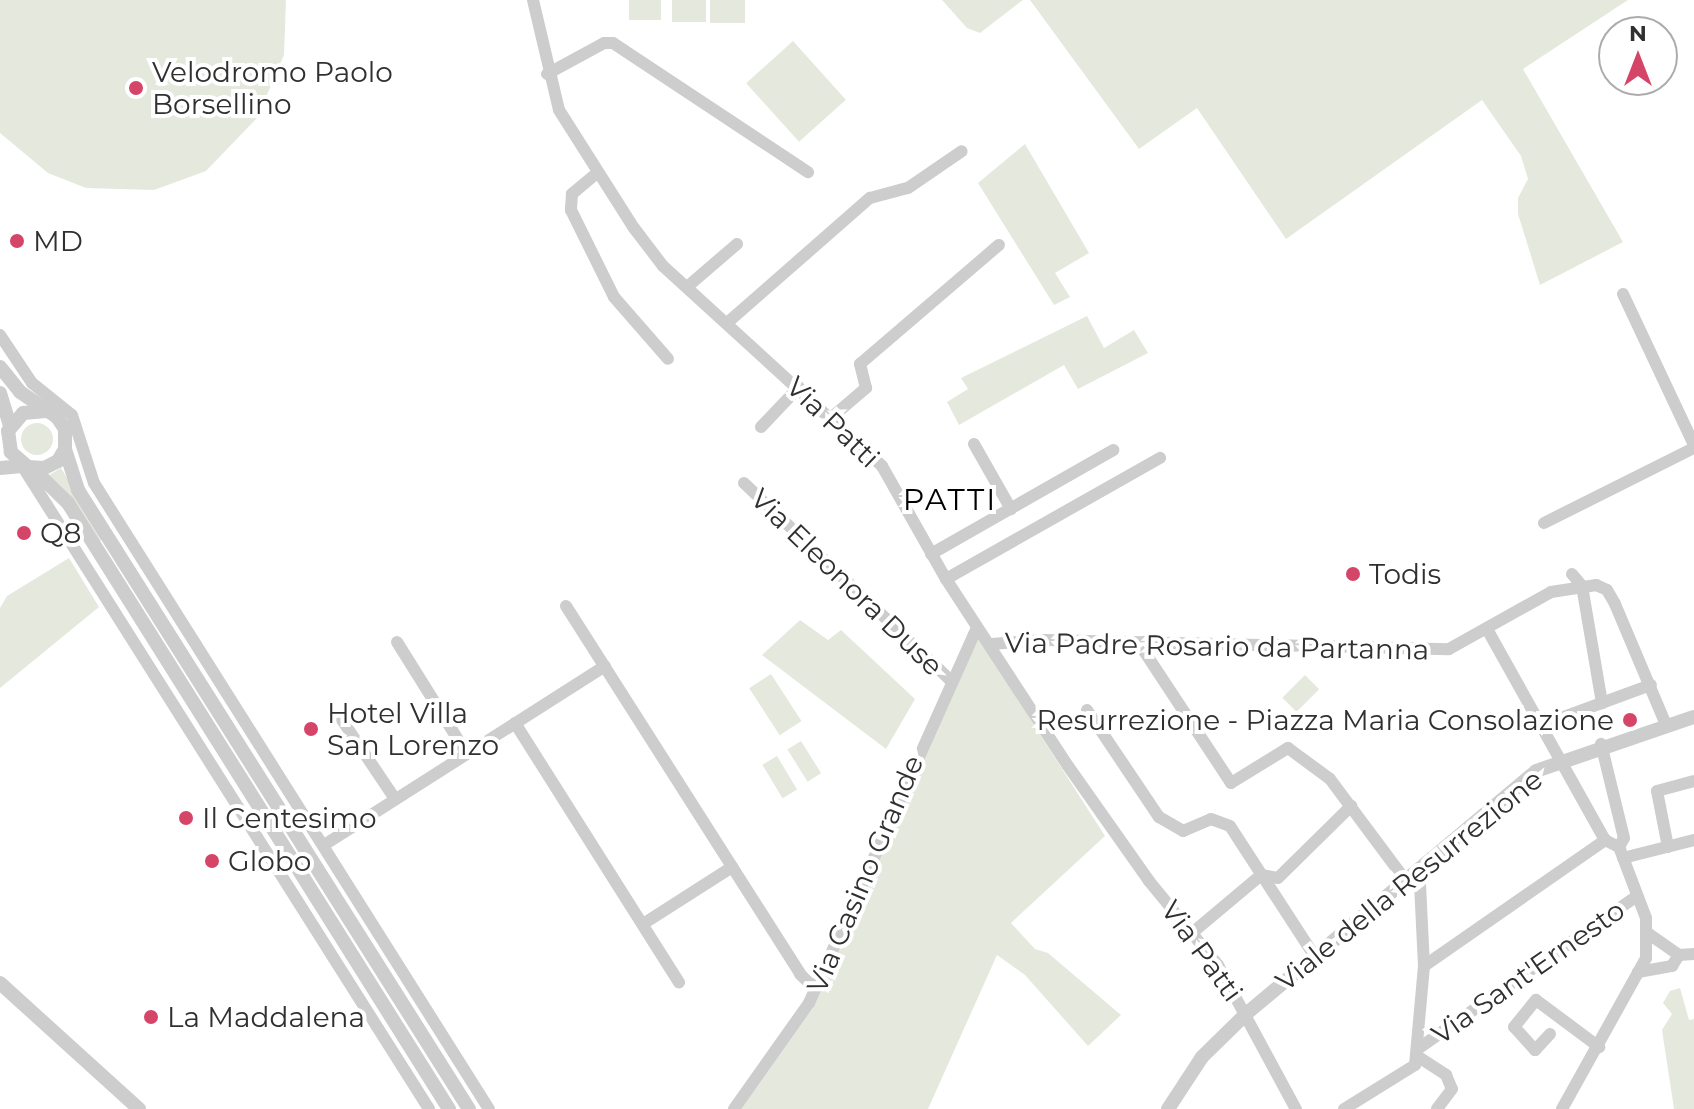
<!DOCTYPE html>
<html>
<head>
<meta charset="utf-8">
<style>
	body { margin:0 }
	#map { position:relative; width:1694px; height:1109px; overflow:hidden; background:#fff; font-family:Montserrat,sans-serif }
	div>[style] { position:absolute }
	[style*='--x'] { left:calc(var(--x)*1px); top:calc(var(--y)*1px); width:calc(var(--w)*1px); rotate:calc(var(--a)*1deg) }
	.green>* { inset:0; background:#e5e9dd; transform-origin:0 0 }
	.round { border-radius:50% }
	.minor>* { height:12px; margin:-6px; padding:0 6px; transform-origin:6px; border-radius:6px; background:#cdcdcd }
	.tertiary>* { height:14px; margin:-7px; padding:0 7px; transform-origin:7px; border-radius:7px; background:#cdcdcd }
	.dots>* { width:22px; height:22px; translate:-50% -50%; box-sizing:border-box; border:4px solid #fff; border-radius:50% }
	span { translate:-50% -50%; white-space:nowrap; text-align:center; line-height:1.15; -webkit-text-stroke:8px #fff; paint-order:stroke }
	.poi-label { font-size:28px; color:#303030 }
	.left { translate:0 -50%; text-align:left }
	.right { translate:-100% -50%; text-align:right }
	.street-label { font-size:28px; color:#303030 }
	.neighbourhood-label { font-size:30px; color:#000; letter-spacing:2px }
	.north { position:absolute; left:1598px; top:16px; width:80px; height:80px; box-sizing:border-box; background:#fff; border:2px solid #acacac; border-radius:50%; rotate:0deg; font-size:22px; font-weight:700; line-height:32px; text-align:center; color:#303030 }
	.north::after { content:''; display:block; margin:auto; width:28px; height:36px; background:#d54568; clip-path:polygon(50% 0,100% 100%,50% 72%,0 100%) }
</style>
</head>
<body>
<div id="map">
	<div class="green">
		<i style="clip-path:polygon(0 0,286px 0,284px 55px,257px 118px,206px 171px,154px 190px,86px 188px,48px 173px,0 133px)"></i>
		<i style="left:629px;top:0;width:32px;height:20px"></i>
		<i style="left:672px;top:0;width:34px;height:22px"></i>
		<i style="left:710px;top:0;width:35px;height:23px"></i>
		<i style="clip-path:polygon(942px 0,1023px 0,980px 33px,967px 28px)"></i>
		<i style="clip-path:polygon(1030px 0,1628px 0,1523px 69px,1623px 242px,1540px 285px,1518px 214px,1518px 198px,1528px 179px,1521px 156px,1482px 100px,1286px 239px,1197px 108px,1139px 149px)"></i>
		<i style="left:793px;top:41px;width:79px;height:63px;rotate:48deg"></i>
		<i style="clip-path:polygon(1025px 144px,1089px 253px,1055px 273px,1070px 297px,1054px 305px,978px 183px)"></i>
		<i style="clip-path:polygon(1087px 316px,1104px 348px,1134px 330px,1148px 353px,1078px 389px,1064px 365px,959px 425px,947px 402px,968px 389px,961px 378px)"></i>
		<i class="round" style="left:21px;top:423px;width:32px;height:32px"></i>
		<i style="clip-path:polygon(61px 468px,103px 539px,100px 541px,49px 475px)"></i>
		<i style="clip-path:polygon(69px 558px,99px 607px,0 688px,0 608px,7px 596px)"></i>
		<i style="clip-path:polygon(800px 620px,828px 640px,841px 630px,915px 699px,886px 749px,762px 655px)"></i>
		<i style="clip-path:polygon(977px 636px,1105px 836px,1011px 923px,1035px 949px,1048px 953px,1121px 1015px,1088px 1046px,1025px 975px,997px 955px,928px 1109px,741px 1109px,813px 1008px)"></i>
		<i style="left:771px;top:674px;width:56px;height:26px;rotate:57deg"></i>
		<i style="left:1305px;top:675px;width:20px;height:32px;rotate:45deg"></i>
		<i style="left:801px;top:741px;width:38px;height:16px;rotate:58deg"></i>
		<i style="left:777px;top:756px;width:39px;height:17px;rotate:59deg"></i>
		<i style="clip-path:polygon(1680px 988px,1689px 1020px,1694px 1019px,1694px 1109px,1674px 1109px,1662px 1030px,1672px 1014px,1663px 1003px,1670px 991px)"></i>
	</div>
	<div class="minor">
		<i style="--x:533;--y:0;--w:113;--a:76.7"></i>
		<i style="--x:559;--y:110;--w:140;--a:57.6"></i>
		<i style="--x:634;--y:228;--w:48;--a:52.7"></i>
		<i style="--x:663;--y:266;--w:297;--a:42.4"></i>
		<i style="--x:882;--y:466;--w:130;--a:60.5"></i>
		<i style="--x:946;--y:579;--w:223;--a:56.9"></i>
		<i style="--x:1068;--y:766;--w:141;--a:54.8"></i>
		<i style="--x:1149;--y:881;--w:109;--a:50.6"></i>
		<i style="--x:1218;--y:965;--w:164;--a:61.6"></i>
		<i style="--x:547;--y:74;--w:65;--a:-28.5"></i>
		<i style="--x:604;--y:43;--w:9;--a:0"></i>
		<i style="--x:613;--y:43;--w:234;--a:33.5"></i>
		<i style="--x:597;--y:173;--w:33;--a:140"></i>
		<i style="--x:572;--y:194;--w:16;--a:94"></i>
		<i style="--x:571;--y:210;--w:97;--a:63.7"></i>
		<i style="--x:614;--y:297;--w:82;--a:48.9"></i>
		<i style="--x:687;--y:287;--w:66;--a:-40.7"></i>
		<i style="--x:1623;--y:294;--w:167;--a:64.8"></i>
		<i style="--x:727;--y:323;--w:190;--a:-41.2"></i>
		<i style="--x:870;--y:198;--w:39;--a:-15"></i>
		<i style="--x:908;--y:188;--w:65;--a:-34.4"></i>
		<i style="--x:0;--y:335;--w:58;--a:56.3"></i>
		<i style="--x:32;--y:383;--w:51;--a:38.7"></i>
		<i style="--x:72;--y:415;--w:71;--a:72.1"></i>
		<i style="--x:94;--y:483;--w:740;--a:57.75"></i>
		<i style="--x:832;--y:417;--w:45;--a:-40.5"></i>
		<i style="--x:866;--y:388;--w:25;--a:-104"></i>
		<i style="--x:860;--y:364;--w:183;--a:-40.6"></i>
		<i style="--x:761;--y:427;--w:55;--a:-46.5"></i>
		<i style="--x:974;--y:444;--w:75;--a:60.4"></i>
		<i style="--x:21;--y:464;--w:763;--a:57.68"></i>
		<i style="--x:744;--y:483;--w:285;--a:43.7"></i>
		<i style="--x:1544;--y:523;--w:168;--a:-26.6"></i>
		<i style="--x:931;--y:554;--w:210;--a:-29.7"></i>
		<i style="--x:1572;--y:574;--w:16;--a:50"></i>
		<i style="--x:1582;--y:586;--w:119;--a:80.3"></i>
		<i style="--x:946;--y:579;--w:246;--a:-29.5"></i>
		<i style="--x:566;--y:606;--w:436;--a:57.5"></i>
		<i style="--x:800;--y:974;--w:21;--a:45"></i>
		<i style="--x:1487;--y:629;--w:242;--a:60.8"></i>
		<i style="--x:1605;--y:840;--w:16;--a:27"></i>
		<i style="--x:397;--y:642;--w:132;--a:58"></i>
		<i style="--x:1143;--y:642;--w:9;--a:84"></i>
		<i style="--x:1144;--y:651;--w:158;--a:56.6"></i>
		<i style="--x:1231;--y:783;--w:67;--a:-31.6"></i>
		<i style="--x:1288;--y:748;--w:52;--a:36.4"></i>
		<i style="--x:1330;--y:779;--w:127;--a:53.3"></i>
		<i style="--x:991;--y:644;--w:54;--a:-4.2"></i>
		<i style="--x:1045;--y:640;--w:404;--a:1.3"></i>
		<i style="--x:1449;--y:649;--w:117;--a:-29.2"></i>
		<i style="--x:1551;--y:592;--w:46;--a:-8.8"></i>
		<i style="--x:1596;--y:585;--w:12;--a:24"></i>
		<i style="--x:1607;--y:590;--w:16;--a:60"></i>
		<i style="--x:1615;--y:604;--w:131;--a:67.1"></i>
		<i style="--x:1087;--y:710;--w:129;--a:56.1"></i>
		<i style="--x:1159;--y:817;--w:28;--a:30"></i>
		<i style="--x:1183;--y:831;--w:30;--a:-23"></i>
		<i style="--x:1211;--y:819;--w:20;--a:20"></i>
		<i style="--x:1230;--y:826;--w:156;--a:57"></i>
		<i style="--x:342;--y:720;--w:95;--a:56.1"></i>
		<i style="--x:515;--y:723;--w:307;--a:57.7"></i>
		<i style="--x:1542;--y:725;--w:116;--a:-20.2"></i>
		<i style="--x:324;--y:845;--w:333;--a:-32.5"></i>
		<i style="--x:1668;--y:847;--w:57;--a:-101.1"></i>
		<i style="--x:1657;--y:791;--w:38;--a:-15"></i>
		<i style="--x:1623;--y:858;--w:73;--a:-14.2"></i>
		<i style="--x:643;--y:924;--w:106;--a:-32.6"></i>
		<i style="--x:1646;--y:932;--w:40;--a:34.9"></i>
		<i style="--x:1679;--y:955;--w:15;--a:-4"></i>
		<i style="--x:1192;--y:933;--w:90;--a:-40"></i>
		<i style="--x:1261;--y:875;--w:17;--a:10"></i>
		<i style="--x:1278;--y:878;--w:103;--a:-44.6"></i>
		<i style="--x:1424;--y:966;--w:221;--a:-34.8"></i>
		<i style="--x:1638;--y:972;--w:35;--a:-10"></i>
		<i style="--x:1672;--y:966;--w:13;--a:-58"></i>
		<i style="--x:1550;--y:1034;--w:22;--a:133"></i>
		<i style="--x:1535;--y:1050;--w:31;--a:-132"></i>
		<i style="--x:1514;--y:1027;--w:35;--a:-51"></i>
		<i style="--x:1536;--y:1000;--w:79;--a:36.7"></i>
		<i style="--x:1419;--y:1048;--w:266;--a:-34.9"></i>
		<i style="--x:1417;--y:1056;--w:35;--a:33"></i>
		<i style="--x:1446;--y:1075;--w:15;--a:67"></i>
		<i style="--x:1452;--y:1089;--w:25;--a:127"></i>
		<i style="--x:734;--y:1109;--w:130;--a:-54.7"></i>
		<i style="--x:809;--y:1003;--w:411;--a:-65.9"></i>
		<i style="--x:1344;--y:1109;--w:84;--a:-31.8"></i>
		<i style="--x:1415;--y:1065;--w:99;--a:-84.8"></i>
		<i style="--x:1424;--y:966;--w:82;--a:-92.8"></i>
		<i style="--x:1420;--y:884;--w:11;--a:-124"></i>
		<i style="--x:1562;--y:1109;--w:173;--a:-60.9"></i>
		<i style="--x:1646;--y:958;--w:40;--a:-90"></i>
		<i style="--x:1646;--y:918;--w:76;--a:-110.8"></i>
		<i style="--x:1619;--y:847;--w:10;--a:-61"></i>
		<i style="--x:1624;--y:838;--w:97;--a:-103.7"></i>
	</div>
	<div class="tertiary">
		<i style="--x:0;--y:367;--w:32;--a:51"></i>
		<i style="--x:20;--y:392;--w:45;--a:34"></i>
		<i style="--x:57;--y:417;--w:14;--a:56"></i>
		<i style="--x:65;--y:429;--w:20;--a:90"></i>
		<i style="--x:65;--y:449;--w:14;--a:120"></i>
		<i style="--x:58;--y:461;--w:16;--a:153"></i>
		<i style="--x:44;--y:468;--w:16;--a:-176"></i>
		<i style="--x:28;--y:467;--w:23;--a:-139"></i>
		<i style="--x:11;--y:452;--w:21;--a:-98"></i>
		<i style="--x:8;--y:431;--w:23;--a:-50"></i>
		<i style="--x:23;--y:413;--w:23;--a:-5"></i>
		<i style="--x:0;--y:393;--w:34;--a:73"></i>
		<i style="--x:65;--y:449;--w:43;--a:72.4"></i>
		<i style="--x:78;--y:490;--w:732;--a:57.72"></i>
		<i style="--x:0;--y:468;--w:25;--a:-5"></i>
		<i style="--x:32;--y:468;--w:50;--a:44.2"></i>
		<i style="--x:68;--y:503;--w:716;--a:57.84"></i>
		<i style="--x:0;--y:983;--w:188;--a:42.2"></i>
		<i style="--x:1168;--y:1109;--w:62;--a:-56.8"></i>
		<i style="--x:1202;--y:1057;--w:63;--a:-44.4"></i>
		<i style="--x:1247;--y:1013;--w:377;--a:-39.9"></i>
		<i style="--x:1536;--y:771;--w:167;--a:-18.9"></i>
	</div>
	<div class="dots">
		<i style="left:136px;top:88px;background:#d54568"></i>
		<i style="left:17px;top:241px;background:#d54568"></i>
		<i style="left:24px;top:533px;background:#d54568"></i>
		<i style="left:1353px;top:574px;background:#d54568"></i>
		<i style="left:1630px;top:720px;background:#d54568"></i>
		<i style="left:311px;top:729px;background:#d54568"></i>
		<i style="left:186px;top:818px;background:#d54568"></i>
		<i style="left:212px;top:861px;background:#d54568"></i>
		<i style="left:151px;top:1017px;background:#d54568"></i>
	</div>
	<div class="poi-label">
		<span class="left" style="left:152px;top:88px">Velodromo Paolo<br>Borsellino</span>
		<span class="left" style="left:33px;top:241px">MD</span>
		<span class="left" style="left:40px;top:533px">Q8</span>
		<span class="left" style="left:1369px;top:574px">Todis</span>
		<span class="left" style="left:327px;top:729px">Hotel Villa<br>San Lorenzo</span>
		<span class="right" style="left:1614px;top:720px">Resurrezione - Piazza Maria Consolazione</span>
		<span class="left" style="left:202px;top:818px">Il Centesimo</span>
		<span class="left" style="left:228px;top:861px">Globo</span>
		<span class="left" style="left:167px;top:1017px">La Maddalena</span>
	</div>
	<div class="street-label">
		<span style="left:833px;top:422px;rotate:44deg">Via Patti</span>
		<span style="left:847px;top:582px;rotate:44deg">Via Eleonora Duse</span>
		<span style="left:1217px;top:646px;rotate:1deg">Via Padre Rosario da Partanna</span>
		<span style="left:865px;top:874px;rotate:-67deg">Via Casino Grande</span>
		<span style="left:1409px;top:880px;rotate:-39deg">Viale della Resurrezione</span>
		<span style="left:1202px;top:951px;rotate:54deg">Via Patti</span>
		<span style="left:1528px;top:972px;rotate:-35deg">Via Sant'Ernesto</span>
	</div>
	<div class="neighbourhood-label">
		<span style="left:950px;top:500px">PATTI</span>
	</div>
	<div class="north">N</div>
</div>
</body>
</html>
